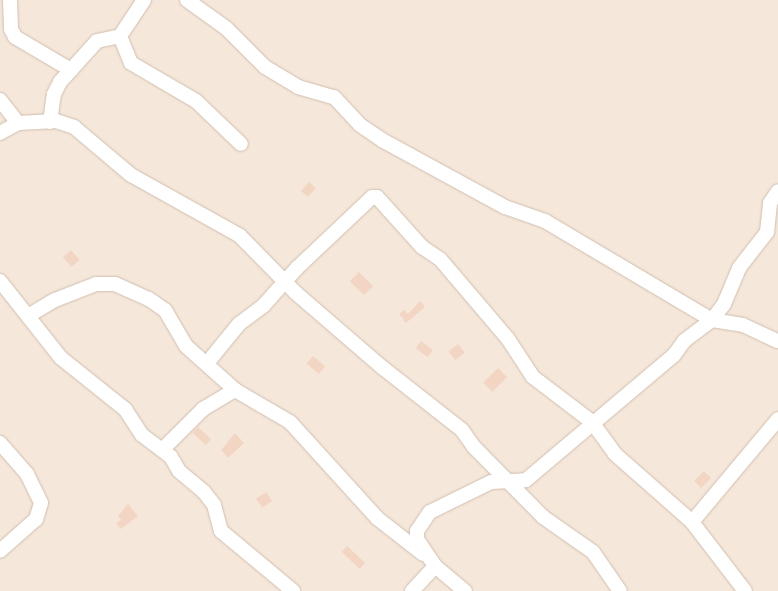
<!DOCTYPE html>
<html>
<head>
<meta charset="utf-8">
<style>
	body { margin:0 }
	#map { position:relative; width:778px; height:591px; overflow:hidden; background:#fdf6ec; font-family:"Open Sans",sans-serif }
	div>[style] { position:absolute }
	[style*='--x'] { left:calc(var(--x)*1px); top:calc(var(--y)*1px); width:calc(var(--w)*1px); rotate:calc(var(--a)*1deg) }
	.residential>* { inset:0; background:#f5e8da; transform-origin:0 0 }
	.building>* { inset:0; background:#f3d5c3; transform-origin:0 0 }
	.roads { filter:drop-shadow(0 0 1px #d1beb0) drop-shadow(0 0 1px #d1beb0) }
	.minor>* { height:14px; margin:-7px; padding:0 7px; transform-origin:7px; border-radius:7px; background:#fff }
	span { translate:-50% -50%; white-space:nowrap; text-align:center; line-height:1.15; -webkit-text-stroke:4px #fffaf3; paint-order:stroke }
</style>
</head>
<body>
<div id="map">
	<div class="residential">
		<i style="left:0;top:0;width:778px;height:591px"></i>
	</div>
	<div class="building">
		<i style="left:309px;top:182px;width:9px;height:12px;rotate:41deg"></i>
		<i style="left:71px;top:250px;width:13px;height:11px;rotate:48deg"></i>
		<i style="left:359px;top:272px;width:20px;height:13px;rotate:45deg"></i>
		<i style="clip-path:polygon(420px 301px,425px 307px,406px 323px,399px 314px,404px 310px,408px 314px)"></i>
		<i style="left:421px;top:341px;width:15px;height:9px;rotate:37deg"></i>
		<i style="left:458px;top:344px;width:11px;height:12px;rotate:52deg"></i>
		<i style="left:313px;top:356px;width:16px;height:10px;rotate:40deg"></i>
		<i style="left:498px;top:368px;width:13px;height:21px;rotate:45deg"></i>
		<i style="left:198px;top:427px;width:18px;height:8px;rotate:43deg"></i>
		<i style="clip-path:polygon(235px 433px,244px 443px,228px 458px,221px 450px)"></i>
		<i style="left:704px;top:471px;width:10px;height:14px;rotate:45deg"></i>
		<i style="left:266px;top:492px;width:11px;height:12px;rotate:56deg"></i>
		<i style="clip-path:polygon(128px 504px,138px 516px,121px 529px,116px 523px,121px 520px,118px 516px)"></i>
		<i style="left:347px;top:546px;width:25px;height:8px;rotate:43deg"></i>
	</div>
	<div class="roads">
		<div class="minor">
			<i style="--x:10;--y:0;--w:29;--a:88"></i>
			<i style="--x:11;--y:29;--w:9;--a:63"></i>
			<i style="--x:15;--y:37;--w:65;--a:30.5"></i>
			<i style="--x:144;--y:0;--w:43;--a:123.7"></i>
			<i style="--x:120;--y:36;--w:29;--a:68"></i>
			<i style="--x:131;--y:63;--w:75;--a:30.3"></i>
			<i style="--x:196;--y:101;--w:62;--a:43.7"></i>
			<i style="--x:187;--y:0;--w:48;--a:35.7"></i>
			<i style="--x:226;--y:28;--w:55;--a:45"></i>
			<i style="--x:265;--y:67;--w:39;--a:31"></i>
			<i style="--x:298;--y:87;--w:37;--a:16"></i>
			<i style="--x:334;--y:97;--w:38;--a:47"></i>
			<i style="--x:360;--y:125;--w:27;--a:34"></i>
			<i style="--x:382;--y:140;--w:140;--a:28.6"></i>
			<i style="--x:505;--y:207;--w:42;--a:19.3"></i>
			<i style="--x:545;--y:221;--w:194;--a:30.7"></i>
			<i style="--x:712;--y:320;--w:31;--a:9"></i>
			<i style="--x:743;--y:325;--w:38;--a:25"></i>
			<i style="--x:0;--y:100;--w:29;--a:52"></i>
			<i style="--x:50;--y:122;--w:28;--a:-82"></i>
			<i style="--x:54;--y:94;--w:13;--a:-63"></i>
			<i style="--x:60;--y:82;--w:55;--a:-47.9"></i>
			<i style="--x:97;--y:41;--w:24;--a:-12"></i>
			<i style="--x:0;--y:133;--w:21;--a:-29"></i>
			<i style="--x:18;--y:123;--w:38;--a:-3"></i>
			<i style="--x:56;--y:121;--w:19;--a:18"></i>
			<i style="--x:74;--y:127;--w:75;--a:40.1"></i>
			<i style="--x:131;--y:175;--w:125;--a:29.2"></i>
			<i style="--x:240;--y:236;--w:80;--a:45.5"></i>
			<i style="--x:296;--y:293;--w:115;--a:40.8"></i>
			<i style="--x:383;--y:368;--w:100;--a:38.1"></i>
			<i style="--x:462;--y:430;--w:19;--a:55"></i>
			<i style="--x:473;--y:446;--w:100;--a:45.4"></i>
			<i style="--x:543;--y:517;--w:61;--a:35"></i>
			<i style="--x:593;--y:552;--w:47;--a:55.3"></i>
			<i style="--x:0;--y:281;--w:98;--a:51.6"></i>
			<i style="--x:61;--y:358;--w:82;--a:38.6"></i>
			<i style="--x:125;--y:409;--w:31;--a:57"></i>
			<i style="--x:142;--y:435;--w:36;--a:37"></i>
			<i style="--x:171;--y:457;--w:16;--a:60"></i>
			<i style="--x:179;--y:471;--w:33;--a:40"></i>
			<i style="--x:204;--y:492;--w:16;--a:52"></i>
			<i style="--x:214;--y:505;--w:27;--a:75"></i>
			<i style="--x:221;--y:531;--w:94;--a:39.8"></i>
			<i style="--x:28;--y:316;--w:31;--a:-31"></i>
			<i style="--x:55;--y:300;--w:44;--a:-21.3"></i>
			<i style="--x:96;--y:284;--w:19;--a:0"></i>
			<i style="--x:115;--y:284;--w:37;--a:24"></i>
			<i style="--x:149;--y:299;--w:19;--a:35"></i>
			<i style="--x:165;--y:310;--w:42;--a:59.7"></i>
			<i style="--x:186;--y:346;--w:66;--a:41.9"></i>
			<i style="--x:235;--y:390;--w:64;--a:30.2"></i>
			<i style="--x:290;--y:422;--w:130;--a:47.8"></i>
			<i style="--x:377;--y:518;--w:58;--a:38"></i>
			<i style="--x:208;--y:362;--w:49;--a:-50.8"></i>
			<i style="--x:239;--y:324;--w:31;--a:-37"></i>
			<i style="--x:264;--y:305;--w:50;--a:-48.3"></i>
			<i style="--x:297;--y:268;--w:103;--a:-43.4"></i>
			<i style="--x:372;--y:197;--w:5;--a:0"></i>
			<i style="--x:377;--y:197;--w:67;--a:48"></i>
			<i style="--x:422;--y:247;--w:22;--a:34"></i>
			<i style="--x:440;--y:259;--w:105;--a:49.6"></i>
			<i style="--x:508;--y:339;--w:45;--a:56.7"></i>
			<i style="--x:533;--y:377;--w:74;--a:37.3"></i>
			<i style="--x:592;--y:422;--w:39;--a:54"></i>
			<i style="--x:615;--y:454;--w:103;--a:41.4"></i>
			<i style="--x:692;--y:522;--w:87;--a:52.5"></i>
			<i style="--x:0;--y:443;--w:41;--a:48.9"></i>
			<i style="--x:27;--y:474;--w:32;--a:64"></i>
			<i style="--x:41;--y:503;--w:17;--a:107"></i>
			<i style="--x:36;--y:519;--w:48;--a:138.4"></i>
			<i style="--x:163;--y:449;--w:57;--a:-45"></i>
			<i style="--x:203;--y:409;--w:37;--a:-31"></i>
			<i style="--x:692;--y:522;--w:134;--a:-50.1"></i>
			<i style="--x:435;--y:566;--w:39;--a:40"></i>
			<i style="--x:412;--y:591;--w:34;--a:-47"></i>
			<i style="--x:435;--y:566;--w:32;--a:-124"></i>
			<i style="--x:417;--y:539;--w:8;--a:-90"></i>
			<i style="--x:417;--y:531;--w:23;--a:-56"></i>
			<i style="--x:430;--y:512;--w:68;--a:-26.2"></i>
			<i style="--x:491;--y:482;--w:35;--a:-3"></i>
			<i style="--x:526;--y:480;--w:194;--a:-40.2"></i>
			<i style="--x:674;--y:355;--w:17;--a:-54"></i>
			<i style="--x:684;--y:341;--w:35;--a:-37"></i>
			<i style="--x:712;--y:320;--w:20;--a:-53"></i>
			<i style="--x:724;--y:304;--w:39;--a:-67"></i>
			<i style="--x:739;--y:268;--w:46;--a:-52.1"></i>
			<i style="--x:767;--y:232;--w:29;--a:-84"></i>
			<i style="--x:770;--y:203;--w:14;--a:-56"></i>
		</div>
	</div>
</div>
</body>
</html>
